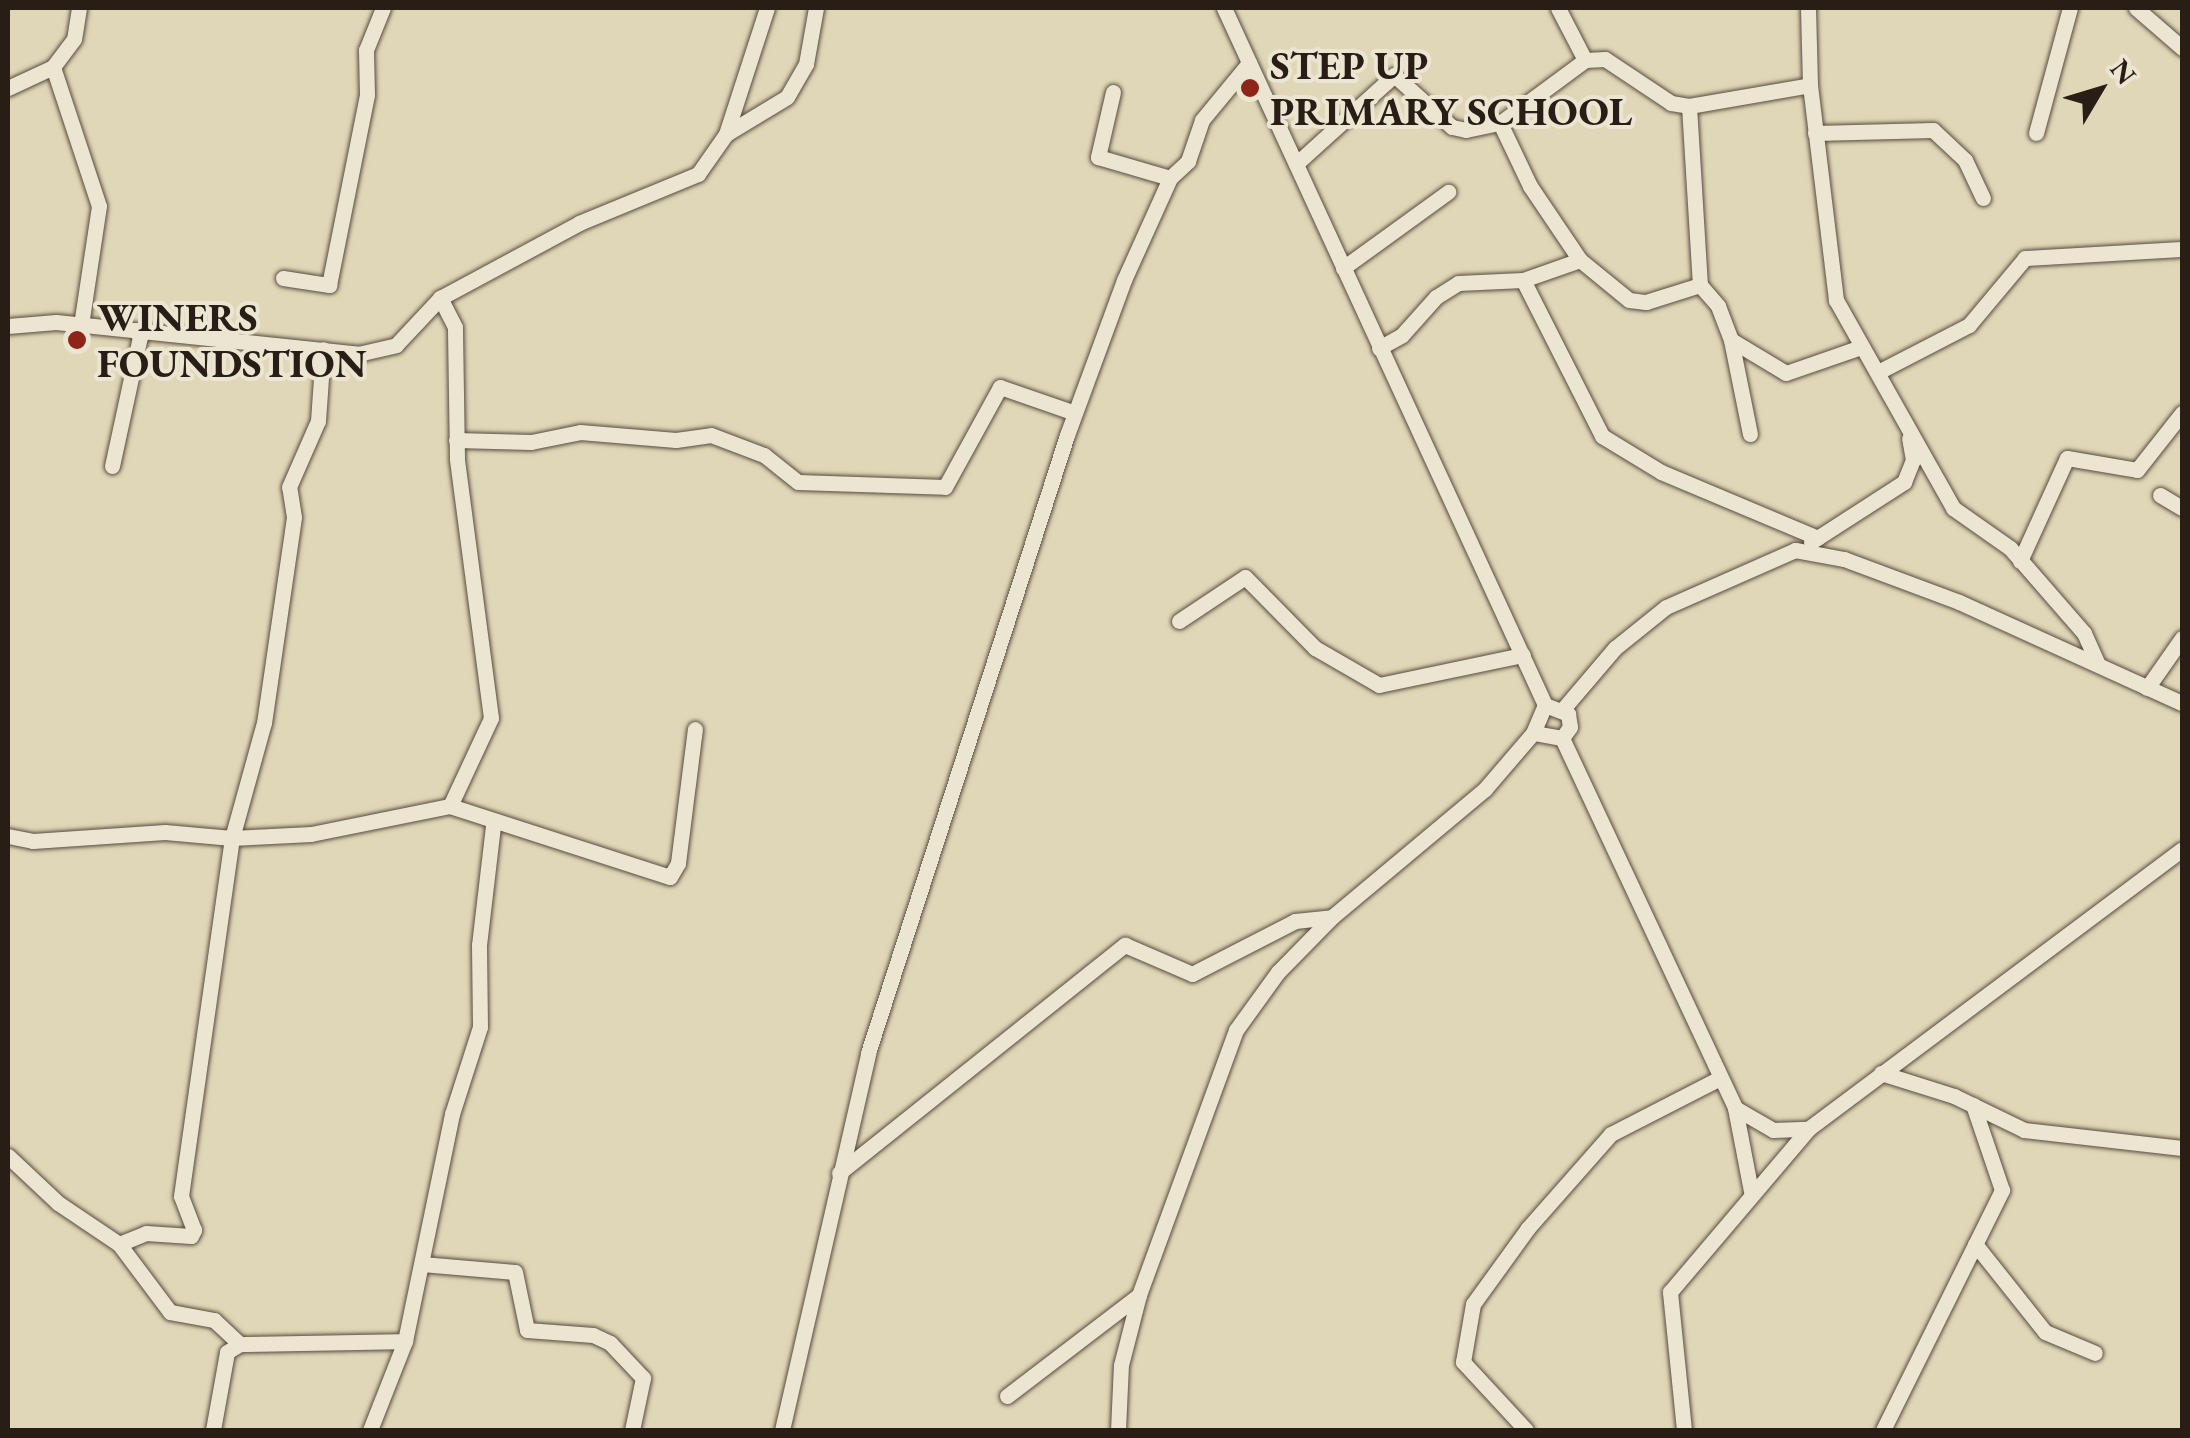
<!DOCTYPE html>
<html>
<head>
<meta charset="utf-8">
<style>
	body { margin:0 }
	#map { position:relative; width:2190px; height:1438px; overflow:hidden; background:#e0d7b8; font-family:"EB Garamond",serif }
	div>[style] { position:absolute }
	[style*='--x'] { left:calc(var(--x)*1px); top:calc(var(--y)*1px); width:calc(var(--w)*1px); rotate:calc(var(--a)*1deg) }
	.roads { filter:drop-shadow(0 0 2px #564c3e) drop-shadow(0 0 2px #564c3e) }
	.minor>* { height:15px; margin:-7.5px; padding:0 7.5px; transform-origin:7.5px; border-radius:7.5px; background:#ebe5d1 }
	.dots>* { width:28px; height:28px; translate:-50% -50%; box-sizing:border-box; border:5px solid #ebe5d1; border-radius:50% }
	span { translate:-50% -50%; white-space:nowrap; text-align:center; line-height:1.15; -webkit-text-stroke:8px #ebe5d1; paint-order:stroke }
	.poi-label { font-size:40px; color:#281e16; font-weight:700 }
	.left { translate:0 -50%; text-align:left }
	.frame { position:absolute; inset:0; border:10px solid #281e16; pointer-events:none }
	.north { position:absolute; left:2050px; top:40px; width:100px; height:100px; -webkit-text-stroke:8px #ebe5d1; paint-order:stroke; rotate:52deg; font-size:28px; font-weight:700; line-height:40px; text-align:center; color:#281e16 }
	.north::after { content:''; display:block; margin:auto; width:35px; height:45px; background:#281e16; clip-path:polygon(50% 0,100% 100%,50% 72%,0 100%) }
</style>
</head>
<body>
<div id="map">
	<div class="roads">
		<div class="minor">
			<i style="--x:79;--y:8;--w:31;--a:99"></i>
			<i style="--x:74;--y:39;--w:35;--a:127"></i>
			<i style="--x:53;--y:67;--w:146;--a:71.7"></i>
			<i style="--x:99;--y:206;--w:120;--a:98.6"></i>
			<i style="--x:1224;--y:8;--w:767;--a:65.27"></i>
			<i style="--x:1558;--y:8;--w:59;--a:62.6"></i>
			<i style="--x:1585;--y:60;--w:20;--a:-3"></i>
			<i style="--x:1605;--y:59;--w:79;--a:33.7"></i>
			<i style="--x:1671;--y:103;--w:18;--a:9"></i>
			<i style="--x:1689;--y:106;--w:123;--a:-9.8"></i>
			<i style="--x:1808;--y:8;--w:77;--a:88.5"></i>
			<i style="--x:1810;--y:85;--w:217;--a:83.1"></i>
			<i style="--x:1836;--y:300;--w:239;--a:60.6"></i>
			<i style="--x:1953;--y:508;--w:70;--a:35.1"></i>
			<i style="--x:2010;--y:548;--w:113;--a:49"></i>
			<i style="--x:2084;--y:633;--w:34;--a:66"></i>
			<i style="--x:2136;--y:8;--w:61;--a:41"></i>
			<i style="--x:8;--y:88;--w:50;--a:-25"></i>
			<i style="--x:1113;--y:92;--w:67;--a:103"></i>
			<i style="--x:1098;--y:157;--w:75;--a:16.3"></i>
			<i style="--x:1689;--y:106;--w:179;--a:86.5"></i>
			<i style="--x:1700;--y:285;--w:28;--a:49"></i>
			<i style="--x:1718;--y:306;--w:36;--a:69"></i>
			<i style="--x:1731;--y:340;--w:96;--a:78.6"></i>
			<i style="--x:1500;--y:123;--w:70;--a:64.5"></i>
			<i style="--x:1530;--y:186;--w:89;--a:56"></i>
			<i style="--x:1580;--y:260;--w:63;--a:39.2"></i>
			<i style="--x:1629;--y:300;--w:17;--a:7"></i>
			<i style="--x:1646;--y:302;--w:57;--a:-17.5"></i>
			<i style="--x:1815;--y:133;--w:118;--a:-1.5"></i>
			<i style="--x:1933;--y:130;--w:44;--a:43.2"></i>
			<i style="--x:1965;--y:160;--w:42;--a:64.7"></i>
			<i style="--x:2036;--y:133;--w:130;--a:-74.8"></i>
			<i style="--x:726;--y:134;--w:71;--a:-31.2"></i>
			<i style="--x:787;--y:97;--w:38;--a:-60"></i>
			<i style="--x:806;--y:64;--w:57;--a:-79.9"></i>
			<i style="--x:1296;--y:164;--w:132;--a:-42.2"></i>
			<i style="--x:1394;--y:75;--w:78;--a:41.9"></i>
			<i style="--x:1452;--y:127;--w:14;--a:12"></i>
			<i style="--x:1466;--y:130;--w:35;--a:-12"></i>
			<i style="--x:1500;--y:123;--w:106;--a:-36.5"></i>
			<i style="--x:1343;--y:268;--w:130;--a:-35.9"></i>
			<i style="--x:283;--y:278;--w:47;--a:8.7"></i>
			<i style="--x:329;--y:285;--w:194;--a:-78.7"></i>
			<i style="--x:367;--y:95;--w:45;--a:-91.3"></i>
			<i style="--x:366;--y:50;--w:45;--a:-68"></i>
			<i style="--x:1523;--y:280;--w:175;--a:63.1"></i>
			<i style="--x:1602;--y:436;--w:69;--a:31.4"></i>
			<i style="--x:1661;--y:472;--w:170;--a:22.8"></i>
			<i style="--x:8;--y:326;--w:48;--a:-4.8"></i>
			<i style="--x:56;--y:322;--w:304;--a:6"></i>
			<i style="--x:358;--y:354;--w:39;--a:-13"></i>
			<i style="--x:396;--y:345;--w:64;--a:-46.9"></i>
			<i style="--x:440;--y:298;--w:158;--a:-28.3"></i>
			<i style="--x:579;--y:223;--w:129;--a:-22.4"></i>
			<i style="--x:698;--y:174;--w:49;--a:-55"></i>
			<i style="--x:726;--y:134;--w:133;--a:-72"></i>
			<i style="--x:1731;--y:340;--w:64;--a:31"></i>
			<i style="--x:1786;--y:373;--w:79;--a:-19.1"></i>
			<i style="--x:1379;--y:348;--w:26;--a:-29"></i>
			<i style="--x:1402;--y:335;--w:51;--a:-48.2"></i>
			<i style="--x:1436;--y:297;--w:26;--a:-32"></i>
			<i style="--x:1458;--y:283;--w:65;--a:-2.6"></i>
			<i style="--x:1523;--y:280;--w:60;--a:-19.3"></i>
			<i style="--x:1880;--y:371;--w:100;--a:-27.3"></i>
			<i style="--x:1969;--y:325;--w:87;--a:-50.1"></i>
			<i style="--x:2025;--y:258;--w:157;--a:-3.3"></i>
			<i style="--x:456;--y:440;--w:75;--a:1.5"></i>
			<i style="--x:531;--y:442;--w:50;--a:-11.5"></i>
			<i style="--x:580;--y:432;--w:96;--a:4.8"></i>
			<i style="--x:676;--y:440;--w:35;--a:-8"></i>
			<i style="--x:711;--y:435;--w:57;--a:20.7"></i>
			<i style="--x:764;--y:455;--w:43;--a:38.5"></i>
			<i style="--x:798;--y:482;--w:147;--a:1.9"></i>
			<i style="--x:945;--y:487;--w:114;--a:-61.2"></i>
			<i style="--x:1000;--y:387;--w:79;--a:19.1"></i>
			<i style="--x:112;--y:466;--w:132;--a:-77.8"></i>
			<i style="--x:140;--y:337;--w:8;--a:-120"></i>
			<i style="--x:2160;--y:495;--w:26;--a:31"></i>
			<i style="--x:1811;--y:542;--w:111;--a:-32.8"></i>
			<i style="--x:1904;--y:482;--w:24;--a:-68"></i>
			<i style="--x:1913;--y:460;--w:22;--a:-100"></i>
			<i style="--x:2020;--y:561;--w:113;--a:-65.5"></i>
			<i style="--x:2067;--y:458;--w:71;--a:9.7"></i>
			<i style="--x:2137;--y:470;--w:73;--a:-51.7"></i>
			<i style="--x:1179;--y:621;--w:79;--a:-33.7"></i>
			<i style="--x:1245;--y:577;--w:100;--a:45.4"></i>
			<i style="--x:1315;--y:648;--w:74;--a:30"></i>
			<i style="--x:1379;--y:685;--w:147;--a:-11.8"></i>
			<i style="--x:2147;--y:688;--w:61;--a:-55"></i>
			<i style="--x:1545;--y:705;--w:25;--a:21"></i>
			<i style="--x:1568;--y:714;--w:13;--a:81"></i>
			<i style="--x:1570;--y:727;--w:14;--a:126"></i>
			<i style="--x:1562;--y:738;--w:29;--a:-170"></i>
			<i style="--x:1533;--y:733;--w:30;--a:-67"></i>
			<i style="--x:1563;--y:709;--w:80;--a:-49.6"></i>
			<i style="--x:1615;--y:648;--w:65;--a:-38.8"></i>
			<i style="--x:1666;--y:607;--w:141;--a:-23.8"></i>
			<i style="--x:1795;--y:550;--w:50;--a:10.4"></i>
			<i style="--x:1844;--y:559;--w:123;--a:20.5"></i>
			<i style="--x:1959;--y:602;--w:245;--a:24.4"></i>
			<i style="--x:1562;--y:738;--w:408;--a:64.9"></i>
			<i style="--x:1735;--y:1108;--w:85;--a:79.1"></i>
			<i style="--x:450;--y:806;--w:231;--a:17.9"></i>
			<i style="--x:670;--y:877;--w:16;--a:-60"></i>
			<i style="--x:678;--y:863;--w:135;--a:-82.8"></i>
			<i style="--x:8;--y:836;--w:25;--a:11"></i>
			<i style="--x:33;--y:841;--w:132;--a:-3.9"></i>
			<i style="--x:165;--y:832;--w:67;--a:5.1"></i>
			<i style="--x:232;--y:838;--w:79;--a:-2.9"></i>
			<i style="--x:311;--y:834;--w:142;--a:-11.4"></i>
			<i style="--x:450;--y:806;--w:97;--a:-65"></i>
			<i style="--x:491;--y:718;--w:262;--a:-97.5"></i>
			<i style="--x:457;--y:458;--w:131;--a:-90.9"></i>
			<i style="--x:455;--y:327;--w:33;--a:-117"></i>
			<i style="--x:1881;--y:1073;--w:77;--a:17.5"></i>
			<i style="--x:1954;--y:1096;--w:78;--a:25.9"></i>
			<i style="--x:2024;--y:1130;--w:159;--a:6.5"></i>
			<i style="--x:1735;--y:1108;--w:44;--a:30.1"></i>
			<i style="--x:1773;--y:1130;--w:35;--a:-2"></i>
			<i style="--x:1808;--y:1129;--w:467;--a:-36.8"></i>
			<i style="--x:8;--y:1156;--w:69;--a:43.2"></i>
			<i style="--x:58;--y:1203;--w:73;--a:33.9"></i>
			<i style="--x:119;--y:1244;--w:85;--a:53.1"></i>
			<i style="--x:170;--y:1312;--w:45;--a:10.3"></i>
			<i style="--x:214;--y:1320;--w:35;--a:43"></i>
			<i style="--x:839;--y:1173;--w:366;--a:-38.6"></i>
			<i style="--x:1125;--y:945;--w:73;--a:23.4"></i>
			<i style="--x:1192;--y:974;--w:116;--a:-27.2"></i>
			<i style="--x:1295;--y:921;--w:37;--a:-6"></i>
			<i style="--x:119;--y:1244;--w:29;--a:-22"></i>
			<i style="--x:146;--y:1233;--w:45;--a:3.8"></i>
			<i style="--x:191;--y:1236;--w:7;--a:-63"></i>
			<i style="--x:194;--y:1230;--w:36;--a:-111"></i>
			<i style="--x:181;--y:1196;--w:362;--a:-81.9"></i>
			<i style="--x:232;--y:838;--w:119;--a:-74.5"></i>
			<i style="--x:264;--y:723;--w:208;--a:-81.7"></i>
			<i style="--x:294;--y:517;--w:30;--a:-99"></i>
			<i style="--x:289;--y:487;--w:72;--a:-66.3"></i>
			<i style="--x:318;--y:421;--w:72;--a:-86"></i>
			<i style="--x:1975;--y:1244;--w:112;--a:51.5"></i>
			<i style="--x:2045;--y:1332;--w:54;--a:22.8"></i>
			<i style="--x:422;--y:1264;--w:93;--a:4.9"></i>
			<i style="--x:515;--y:1272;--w:59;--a:78.3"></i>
			<i style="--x:527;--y:1330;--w:66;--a:4.3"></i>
			<i style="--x:593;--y:1335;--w:19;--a:25"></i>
			<i style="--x:610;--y:1343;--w:48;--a:46.7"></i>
			<i style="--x:643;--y:1378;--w:53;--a:101.9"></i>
			<i style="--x:1007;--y:1396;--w:166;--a:-37.4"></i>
			<i style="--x:213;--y:1430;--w:79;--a:-79.8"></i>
			<i style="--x:227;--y:1352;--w:15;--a:-32"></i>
			<i style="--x:240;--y:1344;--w:165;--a:-1"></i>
			<i style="--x:370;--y:1430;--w:96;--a:-68.5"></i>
			<i style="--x:405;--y:1341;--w:232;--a:-78.3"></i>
			<i style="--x:452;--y:1114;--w:91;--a:-72.2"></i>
			<i style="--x:480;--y:1027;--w:82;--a:-90.7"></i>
			<i style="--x:479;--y:945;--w:121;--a:-83.3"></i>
			<i style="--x:782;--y:1430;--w:387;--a:-77.1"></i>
			<i style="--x:868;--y:1053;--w:649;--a:-72.15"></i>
			<i style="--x:1067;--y:435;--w:165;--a:-69.8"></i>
			<i style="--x:1124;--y:280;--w:112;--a:-65.7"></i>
			<i style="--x:1170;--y:178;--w:25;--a:-43"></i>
			<i style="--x:1188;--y:161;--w:43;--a:-71.1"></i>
			<i style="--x:1202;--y:120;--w:74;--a:-50.5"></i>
			<i style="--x:1118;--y:1430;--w:65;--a:-87.4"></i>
			<i style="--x:1121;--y:1365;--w:72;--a:-75.6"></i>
			<i style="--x:1139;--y:1295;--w:282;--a:-69.9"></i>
			<i style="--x:1236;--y:1030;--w:72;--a:-54.1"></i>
			<i style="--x:1278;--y:972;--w:77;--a:-45.5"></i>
			<i style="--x:1332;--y:917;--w:199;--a:-39.9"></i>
			<i style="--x:1485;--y:789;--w:74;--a:-49.4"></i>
			<i style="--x:1526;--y:1430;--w:93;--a:-132.8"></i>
			<i style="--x:1463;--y:1362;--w:59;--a:-80.2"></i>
			<i style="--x:1473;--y:1304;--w:94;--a:-54.1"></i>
			<i style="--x:1528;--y:1228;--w:125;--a:-48.6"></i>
			<i style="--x:1611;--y:1134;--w:120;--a:-27.2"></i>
			<i style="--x:1684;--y:1430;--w:139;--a:-95.8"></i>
			<i style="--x:1670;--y:1292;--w:214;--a:-49.7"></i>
			<i style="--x:1883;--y:1430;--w:268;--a:-63.6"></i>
			<i style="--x:2002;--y:1190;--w:90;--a:-108.8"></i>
		</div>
	</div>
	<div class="dots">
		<i style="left:1250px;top:88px;background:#8f2418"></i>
		<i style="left:77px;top:340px;background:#8f2418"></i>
	</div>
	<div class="poi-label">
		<span class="left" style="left:1270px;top:88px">STEP UP<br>PRIMARY SCHOOL</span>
		<span class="left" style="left:97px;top:340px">WINERS<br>FOUNDSTION</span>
	</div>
	<div class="frame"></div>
	<div class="north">N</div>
</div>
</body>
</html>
